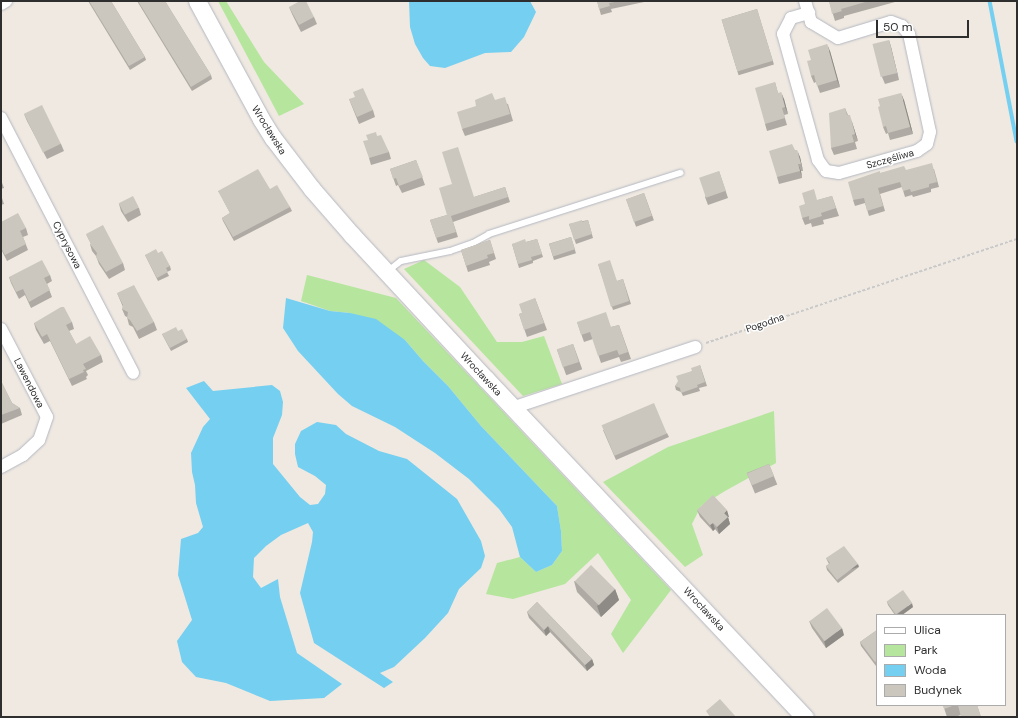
<!DOCTYPE html>
<html>
<head>
<meta charset="utf-8">
<style>
	body { margin:0 }
	#map { position:relative; width:1018px; height:718px; overflow:hidden; background:#efe9e1; font-family:"DM Sans",sans-serif }
	div>[style] { position:absolute }
	[style*='--x'] { left:calc(var(--x)*1px); top:calc(var(--y)*1px); width:calc(var(--w)*1px); rotate:calc(var(--a)*1deg) }
	.green>* { inset:0; background:#b6e59e }
	.water>* { inset:0; background:#75cff0 }
	.stream>* { height:3.5px; margin:-1.75px; padding:0 1.75px; transform-origin:1.75px; border-radius:1.75px; background:#75cff0 }
	.path>* { height:2px; margin-top:-1px; transform-origin:0; background:repeating-linear-gradient(90deg,#c9c9c9 0 3px,transparent 0 5px) }
	.roads { filter:drop-shadow(0 0 1px #b4b7c1) drop-shadow(0 0 1px #b4b7c1) }
	.service>* { height:6px; margin:-3px; padding:0 3px; transform-origin:3px; border-radius:3px; background:#fff }
	.minor>* { height:12px; margin:-6px; padding:0 6px; transform-origin:6px; border-radius:6px; background:#fff }
	.secondary>* { height:17px; margin:-8.5px; padding:0 8.5px; transform-origin:8.5px; border-radius:8.5px; background:#fff }
	.wall>* { inset:0; background:#afaba4; transform-origin:0 0 }
	.shaded-wall>* { inset:0; background:#8e8b86; transform-origin:0 0 }
	.building>* { inset:0; background:#cbc7bf; transform-origin:0 0 }
	span { translate:-50% -50%; white-space:nowrap; text-align:center; line-height:1.15; -webkit-text-stroke:3px #fff; paint-order:stroke }
	.street-label { font-size:10px; color:#2e2e2e }
	.frame { position:absolute; inset:0; border:2px solid #2e2e2e; pointer-events:none }
	.legend { position:absolute; left:876px; top:614px; width:130px; height:92px; box-sizing:border-box; background:#fff; border:1px solid #ababab; margin:0; padding:5px 7px; list-style:none; font-size:12px; color:#2e2e2e }
	.legend li { display:flex; align-items:center; gap:8px; height:20px }
	.legend b { width:20px; border:1px solid #ababab }
	.scale { position:absolute; left:876px; top:20px; width:93px; height:18px; box-sizing:border-box; border:2px solid #2e2e2e; border-top:0; padding-left:5px; font-size:12px; line-height:14px; white-space:nowrap; color:#2e2e2e; -webkit-text-stroke:3px #fff; paint-order:stroke }
</style>
</head>
<body>
<div id="map">
	<div class="green">
		<i style="clip-path:polygon(218px 1px,226px 1px,264px 62px,304px 104px,279px 116px)"></i>
		<i style="clip-path:polygon(424px 260px,460px 287px,497px 342px,522px 342px,544px 336px,562px 384px,523px 396px,404px 269px)"></i>
		<i style="clip-path:polygon(307px 275px,396px 298px,671px 590px,623px 653px,611px 634px,631px 600px,598px 553px,565px 584px,513px 599px,486px 594px,497px 563px,520px 557px,536px 572px,552px 565px,562px 551px,561px 531px,557px 506px,481px 426px,448px 386px,423px 361px,405px 340px,350px 313px,330px 311px,301px 301px)"></i>
		<i style="clip-path:polygon(774px 411px,776px 463px,725px 491px,701px 506px,692px 524px,703px 555px,685px 567px,603px 482px,668px 447px)"></i>
	</div>
	<div class="water">
		<i style="clip-path:polygon(409px 1px,530px 1px,536px 12px,524px 37px,511px 52px,485px 53px,445px 68px,430px 66px,423px 58px,415px 44px,410px 27px)"></i>
		<i style="clip-path:polygon(286px 298px,330px 311px,350px 313px,376px 319px,405px 340px,423px 361px,448px 386px,481px 426px,557px 506px,561px 531px,562px 551px,552px 565px,536px 572px,520px 557px,512px 527px,499px 509px,469px 479px,435px 453px,395px 427px,352px 406px,338px 394px,298px 351px,283px 328px)"></i>
		<i style="clip-path:polygon(204px 381px,213px 391px,272px 385px,280px 391px,283px 402px,282px 415px,273px 438px,273px 464px,300px 497px,310px 505px,318px 504px,325px 494px,326px 485px,315px 476px,298px 467px,295px 454px,295px 444px,301px 431px,317px 422px,336px 425px,346px 434px,379px 451px,407px 459px,457px 499px,481px 541px,485px 556px,481px 568px,459px 589px,448px 613px,425px 638px,394px 667px,380px 673px,393px 682px,384px 688px,314px 643px,300px 593px,312px 542px,313px 532px,308px 523px,281px 535px,266px 546px,254px 558px,253px 577px,261px 588px,278px 579px,280px 597px,297px 653px,342px 684px,324px 698px,270px 701px,226px 683px,196px 677px,182px 662px,177px 641px,192px 620px,178px 575px,181px 539px,198px 533px,203px 527px,196px 503px,195px 485px,192px 472px,191px 453px,203px 427px,210px 419px,186px 388px)"></i>
	</div>
	<div class="stream">
		<i style="--x:990;--y:1;--w:143;--a:79.1"></i>
	</div>
	<div class="path">
		<i style="--x:706;--y:343;--w:328;--a:-18.5"></i>
	</div>
	<div class="roads">
		<div class="service">
			<i style="--x:388;--y:271;--w:16;--a:-38"></i>
			<i style="--x:401;--y:261;--w:50;--a:-11.5"></i>
			<i style="--x:450;--y:251;--w:24;--a:-19"></i>
			<i style="--x:473;--y:243;--w:18;--a:-29"></i>
			<i style="--x:489;--y:234;--w:201;--a:-17.7"></i>
		</div>
		<div class="minor">
			<i style="--x:805;--y:1;--w:22;--a:74"></i>
			<i style="--x:811;--y:22;--w:31;--a:31"></i>
			<i style="--x:838;--y:38;--w:55;--a:-16.8"></i>
			<i style="--x:891;--y:22;--w:12;--a:20"></i>
			<i style="--x:902;--y:26;--w:11;--a:49"></i>
			<i style="--x:909;--y:34;--w:100;--a:77.9"></i>
			<i style="--x:930;--y:132;--w:12;--a:104"></i>
			<i style="--x:927;--y:144;--w:12;--a:145"></i>
			<i style="--x:917;--y:151;--w:81;--a:164.2"></i>
			<i style="--x:839;--y:173;--w:13;--a:-171"></i>
			<i style="--x:826;--y:171;--w:14;--a:-126"></i>
			<i style="--x:818;--y:160;--w:131;--a:-105.5"></i>
			<i style="--x:783;--y:34;--w:18;--a:-63"></i>
			<i style="--x:791;--y:18;--w:19;--a:-16"></i>
			<i style="--x:1;--y:4;--w:6;--a:-31"></i>
			<i style="--x:1;--y:118;--w:287;--a:62.6"></i>
			<i style="--x:1;--y:329;--w:99;--a:62.4"></i>
			<i style="--x:47;--y:417;--w:24;--a:109"></i>
			<i style="--x:39;--y:440;--w:22;--a:137"></i>
			<i style="--x:23;--y:455;--w:25;--a:151"></i>
			<i style="--x:515;--y:409;--w:4;--a:-45"></i>
			<i style="--x:518;--y:406;--w:187;--a:-18.4"></i>
		</div>
		<div class="secondary">
			<i style="--x:197;--y:1;--w:134;--a:61.5"></i>
			<i style="--x:261;--y:119;--w:22;--a:58"></i>
			<i style="--x:273;--y:138;--w:64;--a:52.6"></i>
			<i style="--x:312;--y:189;--w:61;--a:49"></i>
			<i style="--x:352;--y:235;--w:197;--a:47.1"></i>
			<i style="--x:486;--y:379;--w:465;--a:46.7"></i>
		</div>
	</div>
	<div class="wall">
		<i style="clip-path:polygon(88px 1px,111px 1px,145px 57px,146px 60px,130px 70px)"></i>
		<i style="clip-path:polygon(137px 1px,165px 1px,211px 75px,212px 79px,192px 91px)"></i>
		<i style="clip-path:polygon(597px 1px,649px 1px,611px 9px,612px 12px,601px 15px)"></i>
		<i style="clip-path:polygon(829px 1px,894px 1px,895px 2px,844px 16px,844px 18px,835px 21px)"></i>
		<i style="clip-path:polygon(289px 7px,314px 17px,317px 24px,301px 32px,292px 14px)"></i>
		<i style="left:757px;top:9px;width:58px;height:37px;rotate:73deg"></i>
		<i style="clip-path:polygon(889px 40px,891px 47px,899px 80px,885px 84px,882px 77px)"></i>
		<i style="clip-path:polygon(830px 51px,840px 87px,820px 93px,816px 82px,814px 83px,811px 76px,811px 60px)"></i>
		<i style="clip-path:polygon(775px 82px,778px 93px,784px 99px,788px 114px,784px 115px,787px 125px,767px 131px,765px 124px)"></i>
		<i style="clip-path:polygon(349px 99px,373px 110px,375px 117px,359px 124px)"></i>
		<i style="clip-path:polygon(495px 100px,508px 104px,513px 121px,465px 136px,462px 129px)"></i>
		<i style="clip-path:polygon(904px 100px,913px 134px,890px 140px,888px 133px,886px 134px,883px 127px)"></i>
		<i style="clip-path:polygon(845px 108px,848px 115px,852px 122px,858px 141px,855px 142px,857px 149px,834px 155px,831px 148px)"></i>
		<i style="clip-path:polygon(24px 114px,61px 144px,64px 151px,47px 159px,27px 121px)"></i>
		<i style="clip-path:polygon(377px 136px,389px 152px,391px 159px,371px 165px,369px 158px)"></i>
		<i style="clip-path:polygon(795px 150px,800px 157px,803px 171px,801px 171px,802px 178px,779px 184px,777px 177px)"></i>
		<i style="clip-path:polygon(416px 160px,425px 185px,402px 193px,398px 185px,396px 186px,390px 169px)"></i>
		<i style="clip-path:polygon(934px 169px,939px 187px,931px 189px,931px 192px,913px 197px,912px 195px,905px 197px,902px 187px,880px 194px,885px 211px,869px 216px,865px 203px,855px 206px,853px 200px,880px 173px,906px 170px)"></i>
		<i style="clip-path:polygon(719px 171px,728px 198px,708px 205px,705px 197px)"></i>
		<i style="clip-path:polygon(1px 180px,4px 188px,1px 189px)"></i>
		<i style="clip-path:polygon(505px 187px,510px 202px,453px 222px,458px 237px,438px 243px,430px 220px,447px 215px,474px 197px)"></i>
		<i style="clip-path:polygon(270px 189px,290px 207px,292px 211px,234px 241px,223px 221px,222px 218px,230px 213px,220px 194px,218px 191px)"></i>
		<i style="left:644px;top:193px;width:29px;height:19px;rotate:70deg"></i>
		<i style="clip-path:polygon(1px 195px,4px 204px,1px 205px)"></i>
		<i style="clip-path:polygon(832px 196px,839px 216px,823px 220px,824px 224px,812px 227px,811px 223px,805px 225px,802px 218px,818px 200px)"></i>
		<i style="clip-path:polygon(119px 204px,139px 208px,141px 215px,128px 222px,121px 211px)"></i>
		<i style="clip-path:polygon(588px 220px,593px 238px,576px 244px,569px 224px)"></i>
		<i style="clip-path:polygon(1px 222px,26px 228px,28px 235px,23px 237px,28px 250px,7px 261px,1px 249px)"></i>
		<i style="clip-path:polygon(86px 234px,123px 263px,125px 270px,109px 279px,99px 264px,96px 256px,92px 251px,90px 244px,91px 244px)"></i>
		<i style="left:571px;top:237px;width:17px;height:23px;rotate:73deg"></i>
		<i style="clip-path:polygon(537px 239px,543px 257px,533px 261px,533px 263px,519px 268px,512px 244px,526px 242px)"></i>
		<i style="clip-path:polygon(490px 240px,496px 259px,489px 262px,490px 265px,468px 272px,461px 250px)"></i>
		<i style="clip-path:polygon(158px 253px,170px 266px,171px 270px,167px 272px,169px 276px,158px 281px,145px 255px)"></i>
		<i style="clip-path:polygon(598px 264px,617px 281px,623px 279px,631px 304px,613px 310px)"></i>
		<i style="clip-path:polygon(50px 275px,52px 281px,47px 284px,52px 297px,31px 308px,25px 295px,19px 299px,11px 283px,9px 277px)"></i>
		<i style="clip-path:polygon(117px 293px,154px 322px,157px 330px,139px 339px,133px 327px,129px 325px,127px 317px,125px 316px,122px 309px,123px 307px)"></i>
		<i style="clip-path:polygon(535px 298px,547px 330px,527px 337px,519px 314px,522px 313px)"></i>
		<i style="clip-path:polygon(72px 322px,74px 329px,69px 331px,76px 344px,101px 355px,103px 362px,86px 371px,88px 375px,86px 377px,87px 379px,72px 386px,50px 341px,44px 344px,36px 330px,34px 323px)"></i>
		<i style="clip-path:polygon(577px 322px,611px 327px,619px 325px,631px 359px,621px 362px,619px 357px,601px 363px,593px 339px,584px 342px)"></i>
		<i style="clip-path:polygon(178px 331px,187px 339px,188px 342px,171px 351px,162px 334px)"></i>
		<i style="left:573px;top:344px;width:27px;height:17px;rotate:70deg"></i>
		<i style="clip-path:polygon(700px 365px,707px 386px,699px 388px,700px 391px,683px 396px,681px 392px,676px 390px,675px 386px,692px 371px)"></i>
		<i style="clip-path:polygon(1px 381px,12px 403px,20px 408px,22px 415px,1px 424px)"></i>
		<i style="clip-path:polygon(603px 430px,667px 433px,669px 437px,616px 460px)"></i>
		<i style="left:769px;top:464px;width:22px;height:24px;rotate:68deg"></i>
		<i style="clip-path:polygon(697px 510px,729px 517px,728px 517px,730px 524px,719px 534px,715px 529px,713px 531px,700px 517px)"></i>
		<i style="clip-path:polygon(826px 558px,859px 567px,838px 583px,827px 570px,826px 566px,829px 564px)"></i>
		<i style="clip-path:polygon(574px 581px,615px 589px,619px 600px,601px 617px,577px 592px)"></i>
		<i style="clip-path:polygon(537px 602px,592px 659px,594px 665px,587px 671px,550px 632px,546px 636px,529px 618px,527px 612px)"></i>
		<i style="clip-path:polygon(887px 602px,913px 607px,902px 615px,895px 615px,888px 605px)"></i>
		<i style="clip-path:polygon(809px 621px,844px 635px,826px 648px,812px 628px)"></i>
		<i style="clip-path:polygon(877px 630px,877px 665px,876px 666px,861px 646px,860px 642px)"></i>
		<i style="clip-path:polygon(943px 705px,977px 705px,981px 717px,961px 717px,961px 715px,955px 717px,947px 717px)"></i>
	</div>
	<div class="shaded-wall">
		<i style="clip-path:polygon(889px 40px,891px 47px,899px 80px,897px 73px)"></i>
		<i style="clip-path:polygon(827px 44px,830px 51px,840px 87px,837px 80px)"></i>
		<i style="clip-path:polygon(781px 92px,784px 99px,788px 114px,785px 107px)"></i>
		<i style="clip-path:polygon(901px 93px,904px 100px,913px 134px,910px 127px)"></i>
		<i style="clip-path:polygon(850px 115px,852px 122px,858px 141px,855px 134px)"></i>
		<i style="clip-path:polygon(797px 150px,800px 157px,803px 171px)"></i>
		<i style="clip-path:polygon(798px 164px,801px 171px,802px 178px)"></i>
		<i style="clip-path:polygon(727px 510px,729px 517px,728px 517px,730px 524px,719px 534px,717px 527px,724px 513px)"></i>
		<i style="clip-path:polygon(713px 523px,715px 529px,713px 531px,710px 525px)"></i>
		<i style="left:858px;top:564px;width:3px;height:26px;rotate:72deg"></i>
		<i style="clip-path:polygon(615px 589px,619px 600px,601px 617px,597px 606px)"></i>
		<i style="clip-path:polygon(912px 603px,913px 607px,902px 615px,896px 615px)"></i>
		<i style="clip-path:polygon(548px 626px,550px 632px,546px 636px,544px 630px)"></i>
		<i style="clip-path:polygon(842px 628px,844px 635px,826px 648px,824px 641px)"></i>
		<i style="clip-path:polygon(592px 659px,594px 665px,587px 671px,585px 665px)"></i>
	</div>
	<div class="building">
		<i style="clip-path:polygon(89px 1px,111px 1px,145px 57px,129px 66px)"></i>
		<i style="clip-path:polygon(138px 1px,165px 1px,211px 75px,191px 87px)"></i>
		<i style="clip-path:polygon(300px 1px,306px 1px,314px 17px,299px 25px,289px 7px)"></i>
		<i style="clip-path:polygon(597px 1px,620px 1px,609px 3px,610px 6px,599px 9px)"></i>
		<i style="clip-path:polygon(829px 1px,869px 1px,841px 9px,842px 11px,832px 14px)"></i>
		<i style="left:757px;top:9px;width:54px;height:37px;rotate:73deg"></i>
		<i style="left:889px;top:40px;width:34px;height:17px;rotate:76deg"></i>
		<i style="clip-path:polygon(827px 44px,837px 80px,817px 86px,814px 75px,811px 76px,807px 61px,811px 60px,808px 50px)"></i>
		<i style="clip-path:polygon(775px 82px,778px 93px,781px 92px,785px 107px,782px 108px,785px 118px,765px 124px,755px 88px)"></i>
		<i style="clip-path:polygon(363px 88px,373px 110px,357px 117px,349px 99px,355px 97px,353px 92px)"></i>
		<i style="clip-path:polygon(492px 93px,495px 100px,505px 97px,510px 114px,462px 129px,457px 112px,476px 106px,475px 100px)"></i>
		<i style="clip-path:polygon(901px 93px,910px 127px,888px 133px,886px 126px,883px 127px,878px 107px,880px 106px,878px 99px)"></i>
		<i style="left:42px;top:105px;width:43px;height:20px;rotate:64deg"></i>
		<i style="clip-path:polygon(845px 108px,847px 115px,850px 115px,855px 134px,852px 135px,854px 142px,831px 148px,829px 113px)"></i>
		<i style="clip-path:polygon(376px 132px,377px 136px,381px 135px,389px 152px,369px 158px,363px 141px,368px 140px,366px 135px)"></i>
		<i style="clip-path:polygon(792px 144px,795px 150px,797px 150px,801px 164px,798px 164px,800px 171px,777px 177px,769px 151px)"></i>
		<i style="clip-path:polygon(458px 147px,474px 197px,505px 187px,508px 197px,451px 216px,456px 232px,436px 238px,430px 220px,447px 215px,439px 188px,452px 184px,442px 152px)"></i>
		<i style="clip-path:polygon(416px 160px,423px 177px,399px 186px,396px 178px,393px 179px,390px 169px)"></i>
		<i style="clip-path:polygon(932px 163px,937px 182px,929px 184px,929px 187px,911px 192px,910px 189px,903px 191px,900px 182px,878px 188px,883px 206px,867px 211px,864px 198px,853px 200px,848px 182px,880px 171px,880px 173px,904px 166px,906px 170px)"></i>
		<i style="clip-path:polygon(258px 169px,270px 189px,277px 185px,290px 207px,233px 237px,222px 218px,230px 213px,218px 191px)"></i>
		<i style="left:719px;top:171px;width:21px;height:21px;rotate:71deg"></i>
		<i style="clip-path:polygon(814px 189px,817px 200px,832px 196px,836px 208px,821px 213px,822px 216px,809px 220px,809px 216px,802px 218px,799px 206px,805px 204px,802px 193px)"></i>
		<i style="left:644px;top:193px;width:24px;height:19px;rotate:71deg"></i>
		<i style="left:133px;top:196px;width:13px;height:16px;rotate:63deg"></i>
		<i style="clip-path:polygon(18px 213px,26px 228px,20px 231px,26px 244px,5px 255px,1px 248px,1px 222px)"></i>
		<i style="clip-path:polygon(582px 220px,582px 222px,588px 220px,592px 234px,574px 240px,569px 224px)"></i>
		<i style="clip-path:polygon(103px 225px,123px 263px,106px 272px,96px 257px,97px 253px,90px 244px,91px 244px,86px 234px)"></i>
		<i style="left:571px;top:237px;width:13px;height:23px;rotate:72deg"></i>
		<i style="clip-path:polygon(525px 239px,526px 242px,537px 239px,542px 254px,531px 257px,532px 260px,518px 264px,512px 244px)"></i>
		<i style="clip-path:polygon(490px 240px,494px 253px,487px 255px,488px 258px,466px 266px,461px 250px)"></i>
		<i style="clip-path:polygon(156px 249px,158px 253px,162px 251px,170px 266px,166px 268px,168px 272px,157px 278px,145px 255px)"></i>
		<i style="clip-path:polygon(42px 260px,50px 275px,44px 278px,50px 290px,29px 302px,23px 289px,16px 292px,9px 277px)"></i>
		<i style="clip-path:polygon(610px 260px,617px 281px,623px 279px,629px 301px,611px 307px,598px 264px)"></i>
		<i style="clip-path:polygon(134px 285px,154px 322px,137px 331px,130px 320px,127px 318px,128px 312px,122px 309px,123px 305px,117px 293px)"></i>
		<i style="clip-path:polygon(535px 298px,544px 323px,524px 330px,519px 314px,522px 313px,519px 304px)"></i>
		<i style="clip-path:polygon(61px 307px,64px 307px,72px 322px,66px 325px,76px 344px,90px 336px,101px 355px,83px 364px,86px 369px,83px 370px,84px 372px,69px 379px,47px 334px,42px 337px,34px 323px)"></i>
		<i style="clip-path:polygon(606px 312px,611px 327px,619px 325px,628px 352px,619px 355px,617px 350px,598px 356px,590px 332px,581px 335px,577px 322px)"></i>
		<i style="clip-path:polygon(176px 327px,178px 331px,182px 329px,187px 339px,170px 348px,162px 334px)"></i>
		<i style="left:573px;top:344px;width:19px;height:17px;rotate:72deg"></i>
		<i style="clip-path:polygon(700px 365px,705px 382px,697px 385px,698px 387px,681px 393px,680px 388px,675px 386px,678px 381px,676px 376px,692px 371px,691px 368px)"></i>
		<i style="clip-path:polygon(1px 381px,12px 403px,20px 408px,1px 415px)"></i>
		<i style="left:654px;top:403px;width:33px;height:57px;rotate:67deg"></i>
		<i style="left:769px;top:464px;width:13px;height:24px;rotate:67deg"></i>
		<i style="clip-path:polygon(713px 495px,727px 510px,724px 513px,728px 517px,717px 527px,713px 523px,710px 525px,697px 510px)"></i>
		<i style="clip-path:polygon(844px 546px,858px 564px,837px 580px,826px 566px,830px 563px,826px 558px)"></i>
		<i style="left:591px;top:565px;width:34px;height:23px;rotate:45deg"></i>
		<i style="left:903px;top:590px;width:16px;height:20px;rotate:55deg"></i>
		<i style="clip-path:polygon(537px 602px,592px 659px,585px 665px,548px 626px,544px 630px,527px 612px)"></i>
		<i style="left:827px;top:608px;width:25px;height:22px;rotate:53deg"></i>
		<i style="clip-path:polygon(877px 630px,877px 661px,875px 662px,860px 642px)"></i>
		<i style="clip-path:polygon(720px 699px,736px 717px,710px 717px,706px 711px)"></i>
		<i style="clip-path:polygon(943px 705px,955px 705px,944px 709px)"></i>
		<i style="clip-path:polygon(958px 705px,977px 705px,981px 717px,961px 717px)"></i>
	</div>
	<div class="street-label">
		<span style="left:269px;top:130px;rotate:58deg">Wrocławska</span>
		<span style="left:890px;top:159px;rotate:-16deg">Szczęśliwa</span>
		<span style="left:67px;top:245px;rotate:63deg">Cyprysowa</span>
		<span style="left:765px;top:323px;rotate:-19deg">Pogodna</span>
		<span style="left:481px;top:374px;rotate:47deg">Wrocławska</span>
		<span style="left:29px;top:383px;rotate:63deg">Lawendowa</span>
		<span style="left:704px;top:609px;rotate:47deg">Wrocławska</span>
	</div>
	<div class="frame"></div>
	<ul class="legend">
	<li><b style="height:5px;background:#fff"></b>Ulica</li>
	<li><b style="height:11px;background:#b6e59e"></b>Park</li>
	<li><b style="height:11px;background:#75cff0"></b>Woda</li>
	<li><b style="height:11px;background:#cbc7bf"></b>Budynek</li>
	</ul>
	<div class="scale">50 m</div>
</div>
</body>
</html>
